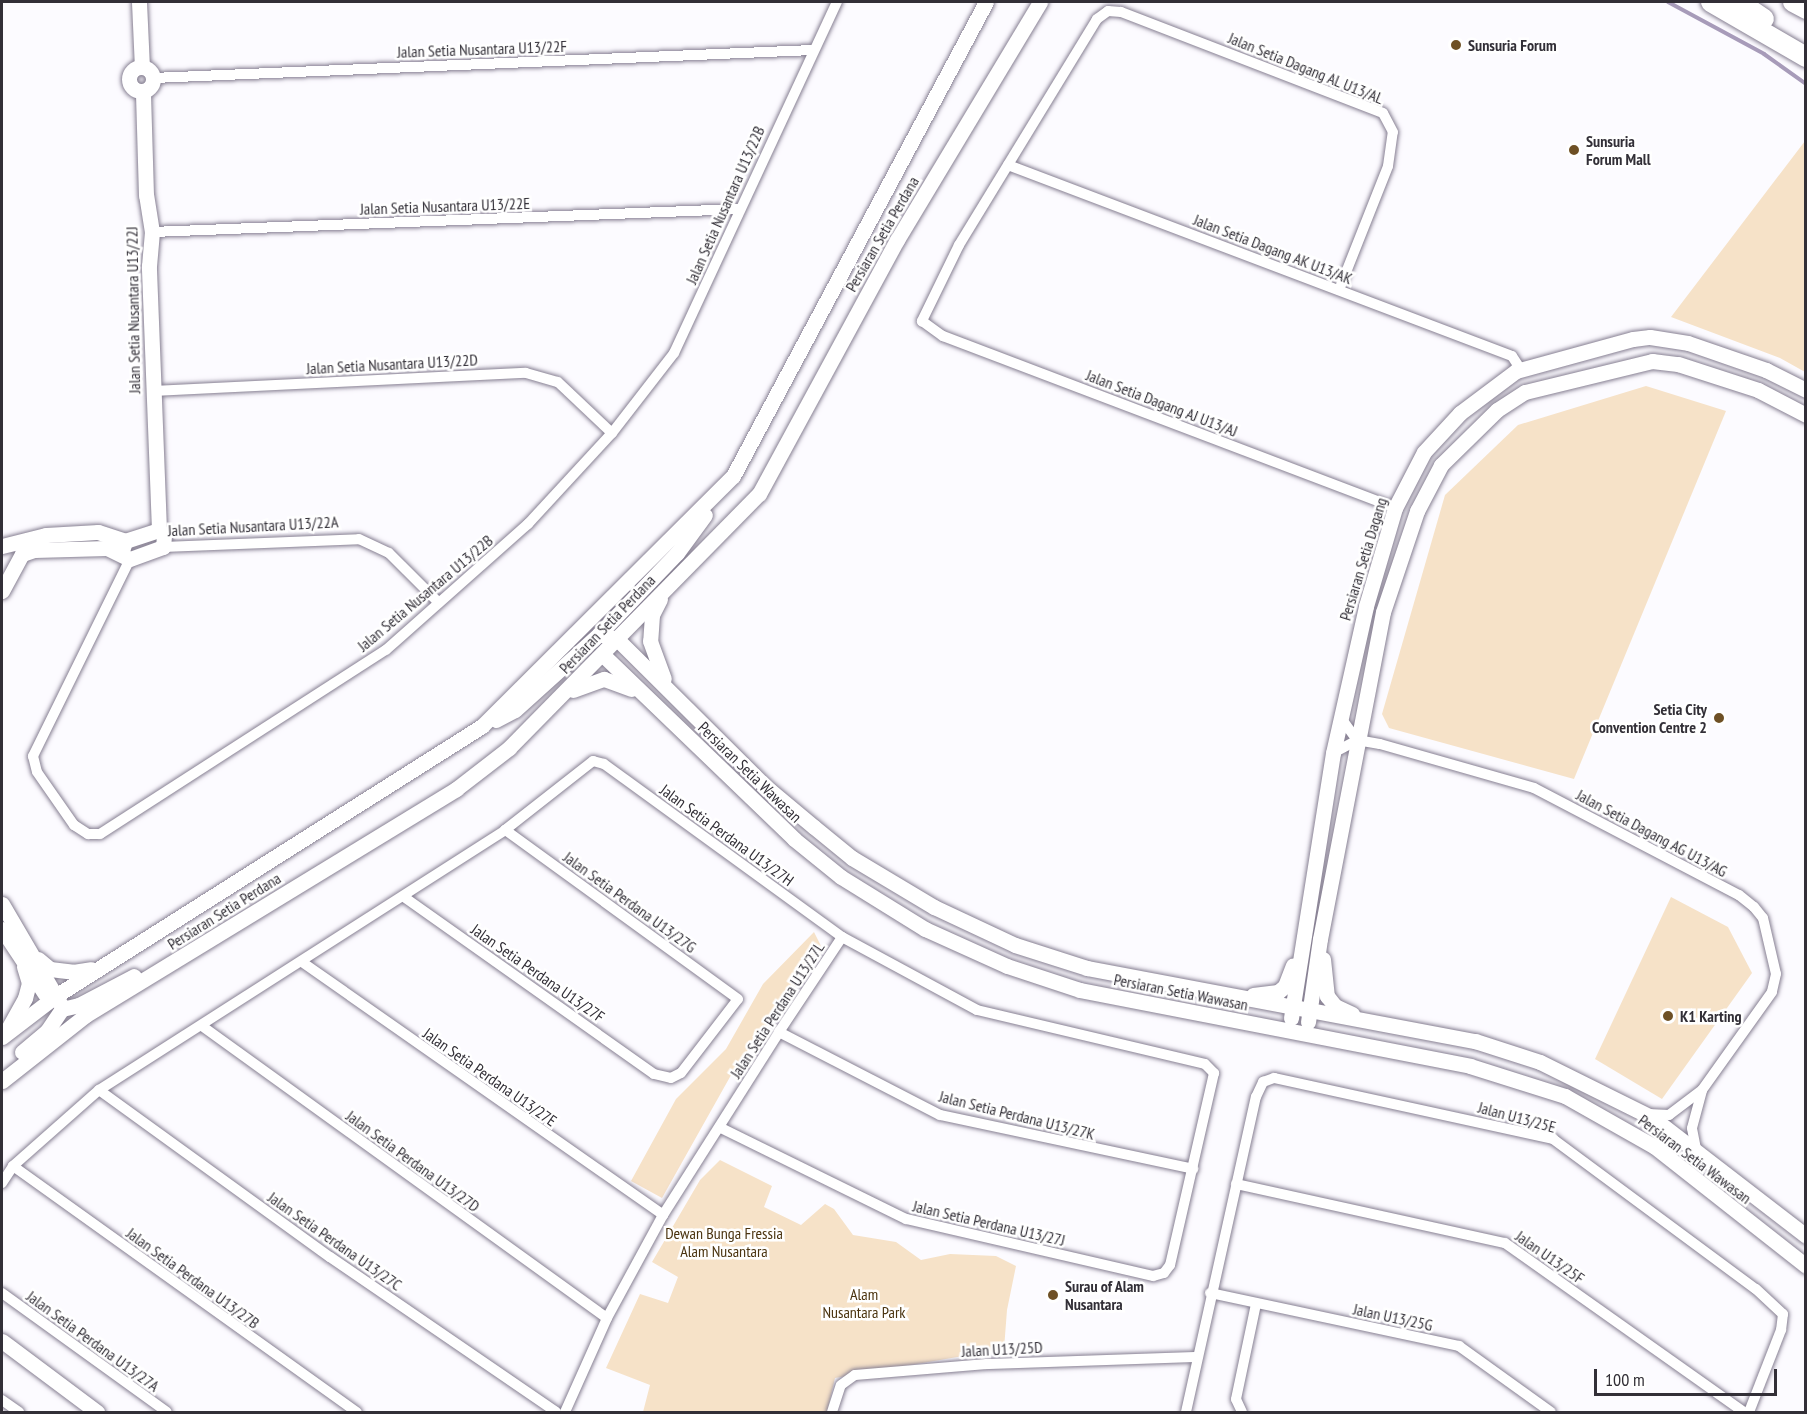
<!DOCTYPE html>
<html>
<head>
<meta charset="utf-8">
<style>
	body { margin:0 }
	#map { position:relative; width:1807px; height:1414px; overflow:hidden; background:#fcfbff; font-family:"PT Sans Narrow",sans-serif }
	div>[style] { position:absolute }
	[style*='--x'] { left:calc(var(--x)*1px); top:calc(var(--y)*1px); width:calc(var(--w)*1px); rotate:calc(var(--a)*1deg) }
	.green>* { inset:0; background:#f6e2c8 }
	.stream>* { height:4px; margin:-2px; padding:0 2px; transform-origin:2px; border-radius:2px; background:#a79bb9 }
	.roads { filter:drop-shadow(0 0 2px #867f92) drop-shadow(0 0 2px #867f92) }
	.street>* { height:10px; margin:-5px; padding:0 5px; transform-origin:5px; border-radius:5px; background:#fff }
	.secondary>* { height:15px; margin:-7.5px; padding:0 7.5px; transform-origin:7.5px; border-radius:7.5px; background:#fff }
	.secondary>.ring { margin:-7.5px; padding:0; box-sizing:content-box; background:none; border:15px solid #fff; border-radius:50% }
	.highway>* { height:20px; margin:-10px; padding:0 10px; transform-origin:10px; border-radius:10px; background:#fff }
	.dots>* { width:16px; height:16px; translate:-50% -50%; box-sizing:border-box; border:3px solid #fff; border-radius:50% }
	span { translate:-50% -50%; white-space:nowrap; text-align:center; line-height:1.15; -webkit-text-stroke:5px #fff; paint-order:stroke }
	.poi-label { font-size:16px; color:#322f37; font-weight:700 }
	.left { translate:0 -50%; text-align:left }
	.right { translate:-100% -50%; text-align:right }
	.street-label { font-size:16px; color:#322f37 }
	.park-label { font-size:16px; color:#4a330f }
	.frame { position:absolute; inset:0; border:3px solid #322f37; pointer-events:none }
	.scale { position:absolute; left:1594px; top:1369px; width:183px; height:27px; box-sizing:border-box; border:3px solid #322f37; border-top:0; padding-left:8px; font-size:18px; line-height:21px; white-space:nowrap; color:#322f37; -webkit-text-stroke:4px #fff; paint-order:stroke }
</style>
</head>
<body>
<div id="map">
	<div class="green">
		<i style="clip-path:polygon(1805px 141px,1805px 372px,1780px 358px,1671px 317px)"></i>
		<i style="clip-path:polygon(1646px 386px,1726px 411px,1574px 779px,1389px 728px,1382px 714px,1445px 495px,1518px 425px)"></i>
		<i style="clip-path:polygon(1671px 897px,1728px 927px,1752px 973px,1662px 1099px,1595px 1059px)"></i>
		<i style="clip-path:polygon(814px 932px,823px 950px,735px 1068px,662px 1198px,631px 1181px,676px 1099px,726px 1049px,763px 984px)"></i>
		<i style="clip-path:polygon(720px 1160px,772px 1186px,764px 1207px,801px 1225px,825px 1204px,834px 1209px,853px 1235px,896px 1242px,921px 1260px,950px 1254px,996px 1256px,1016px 1266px,1007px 1310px,1004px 1349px,835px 1378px,827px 1412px,643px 1412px,650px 1385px,606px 1368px,640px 1294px,668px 1303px,678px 1277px,652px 1262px,700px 1180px)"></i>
	</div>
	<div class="stream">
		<i style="--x:1668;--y:2;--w:109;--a:28.4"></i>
		<i style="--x:1764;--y:54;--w:52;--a:35.5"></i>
	</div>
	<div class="roads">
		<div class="street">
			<i style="--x:153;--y:78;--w:660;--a:-2.43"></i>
			<i style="--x:1008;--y:165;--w:539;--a:20.76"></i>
			<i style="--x:1512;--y:356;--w:17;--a:57"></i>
			<i style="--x:152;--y:232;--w:587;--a:-2.24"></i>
			<i style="--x:1339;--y:290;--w:133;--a:-68.4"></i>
			<i style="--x:1388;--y:166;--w:34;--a:-82"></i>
			<i style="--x:1393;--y:132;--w:21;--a:-118"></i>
			<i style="--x:1383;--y:113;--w:281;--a:-158.9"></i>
			<i style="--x:1121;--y:12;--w:13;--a:-176"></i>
			<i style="--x:1108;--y:11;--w:14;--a:144"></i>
			<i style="--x:1097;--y:19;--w:265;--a:121.4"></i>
			<i style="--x:959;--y:245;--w:85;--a:116"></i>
			<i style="--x:922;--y:321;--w:26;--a:36"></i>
			<i style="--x:943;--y:336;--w:484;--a:20.8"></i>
			<i style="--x:153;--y:391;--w:373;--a:-2.8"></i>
			<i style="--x:526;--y:373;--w:33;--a:16"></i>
			<i style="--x:558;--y:382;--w:74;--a:43.4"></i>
			<i style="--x:163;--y:547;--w:196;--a:-2.3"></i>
			<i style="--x:359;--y:539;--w:33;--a:25"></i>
			<i style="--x:389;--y:553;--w:69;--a:45"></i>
			<i style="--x:130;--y:559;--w:220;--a:116.2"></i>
			<i style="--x:33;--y:756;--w:16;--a:76"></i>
			<i style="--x:37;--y:772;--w:65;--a:55.1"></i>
			<i style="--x:74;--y:825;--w:17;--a:33"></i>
			<i style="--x:88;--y:834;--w:12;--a:0"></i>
			<i style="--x:100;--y:834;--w:340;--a:-32.8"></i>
			<i style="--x:386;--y:650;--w:190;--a:-41.6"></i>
			<i style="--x:528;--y:524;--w:124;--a:-47.3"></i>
			<i style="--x:612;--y:433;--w:101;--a:-52.2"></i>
			<i style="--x:674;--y:353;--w:387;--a:-65.1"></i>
			<i style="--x:1341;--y:718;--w:27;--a:54"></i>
			<i style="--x:1333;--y:753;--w:27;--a:-28"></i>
			<i style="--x:1357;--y:740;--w:23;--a:10"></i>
			<i style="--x:1380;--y:744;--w:160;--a:15.9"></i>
			<i style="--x:1534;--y:788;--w:231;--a:27.6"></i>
			<i style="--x:1739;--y:895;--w:19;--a:39"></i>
			<i style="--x:1754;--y:907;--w:14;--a:51"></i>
			<i style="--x:1763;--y:918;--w:57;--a:76.9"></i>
			<i style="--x:1776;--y:974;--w:18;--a:103"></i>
			<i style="--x:1772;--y:992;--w:120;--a:125.5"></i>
			<i style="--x:1702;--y:1090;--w:41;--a:142.9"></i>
			<i style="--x:1669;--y:1115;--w:21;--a:-177"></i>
			<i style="--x:404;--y:897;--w:306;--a:35.3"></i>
			<i style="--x:654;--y:1074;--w:17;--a:13"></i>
			<i style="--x:671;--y:1078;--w:11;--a:-27"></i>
			<i style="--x:681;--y:1073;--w:93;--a:-52.4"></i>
			<i style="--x:738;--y:999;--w:288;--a:-144"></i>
			<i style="--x:302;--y:962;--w:441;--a:35"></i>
			<i style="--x:202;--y:1026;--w:499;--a:35.8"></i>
			<i style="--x:779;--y:1032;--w:181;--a:27.3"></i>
			<i style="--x:940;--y:1115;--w:259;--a:12"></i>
			<i style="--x:99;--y:1090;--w:285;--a:35.9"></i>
			<i style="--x:330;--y:1257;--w:274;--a:34.4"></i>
			<i style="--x:1696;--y:1149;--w:21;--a:-101"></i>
			<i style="--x:1692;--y:1128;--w:39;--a:-75"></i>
			<i style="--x:13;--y:1166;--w:423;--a:35.6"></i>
			<i style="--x:2;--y:1183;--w:20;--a:-57"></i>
			<i style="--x:13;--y:1166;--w:115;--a:-41.5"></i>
			<i style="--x:99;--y:1090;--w:482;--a:-32.6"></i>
			<i style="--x:505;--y:830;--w:112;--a:-38.1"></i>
			<i style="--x:593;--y:761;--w:11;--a:15"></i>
			<i style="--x:604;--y:764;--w:294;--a:36"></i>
			<i style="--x:1236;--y:1184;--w:275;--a:12.4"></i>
			<i style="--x:1505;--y:1243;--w:293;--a:35.3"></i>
			<i style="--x:2;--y:1293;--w:203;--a:35.8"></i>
			<i style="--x:1210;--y:1293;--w:255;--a:12"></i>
			<i style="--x:1459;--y:1346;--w:113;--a:35.7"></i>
			<i style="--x:2;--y:1400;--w:21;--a:35"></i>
			<i style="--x:565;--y:1412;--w:103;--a:-65.9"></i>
			<i style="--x:607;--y:1318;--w:117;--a:-61.5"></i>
			<i style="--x:663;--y:1215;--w:217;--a:-57.6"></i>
			<i style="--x:779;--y:1032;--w:114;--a:-56.4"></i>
			<i style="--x:842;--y:937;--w:153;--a:28.4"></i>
			<i style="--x:977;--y:1010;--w:234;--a:13.3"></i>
			<i style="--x:1205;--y:1064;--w:13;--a:45"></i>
			<i style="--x:1214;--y:1073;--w:197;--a:102.9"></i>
			<i style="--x:1170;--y:1265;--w:10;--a:127"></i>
			<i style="--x:1164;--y:1273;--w:11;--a:165"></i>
			<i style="--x:1153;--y:1276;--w:253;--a:-167"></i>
			<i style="--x:906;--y:1219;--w:208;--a:-153.8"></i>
			<i style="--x:832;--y:1412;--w:28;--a:-72"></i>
			<i style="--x:841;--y:1385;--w:17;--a:-36"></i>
			<i style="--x:855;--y:1375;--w:132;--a:-4.8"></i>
			<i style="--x:987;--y:1364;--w:210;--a:-1.9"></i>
			<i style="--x:1186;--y:1412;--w:323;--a:-77.5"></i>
			<i style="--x:1256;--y:1097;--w:17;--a:-65"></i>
			<i style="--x:1263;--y:1082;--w:12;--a:-20"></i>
			<i style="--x:1274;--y:1078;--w:286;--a:12.3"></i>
			<i style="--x:1553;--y:1139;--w:252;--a:36.5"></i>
			<i style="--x:1756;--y:1289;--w:37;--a:43"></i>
			<i style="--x:1783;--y:1314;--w:16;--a:97"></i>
			<i style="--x:1781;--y:1330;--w:88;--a:111.3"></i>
			<i style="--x:1242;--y:1412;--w:14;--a:-115"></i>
			<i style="--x:1236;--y:1399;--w:97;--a:-78.1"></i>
		</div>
		<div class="secondary">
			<i style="--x:139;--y:2;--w:65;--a:87.4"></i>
			<i class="ring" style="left:129px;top:67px;width:9px;height:9px"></i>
			<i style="--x:2;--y:546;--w:45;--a:-14"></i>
			<i style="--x:46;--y:535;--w:52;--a:-3.3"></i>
			<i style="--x:98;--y:532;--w:28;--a:18"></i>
			<i style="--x:122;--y:551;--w:10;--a:-73"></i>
			<i style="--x:125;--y:541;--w:36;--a:-18"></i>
			<i style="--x:2;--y:591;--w:42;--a:-61.6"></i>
			<i style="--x:22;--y:554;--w:13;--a:-18"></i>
			<i style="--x:34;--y:550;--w:73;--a:-1.6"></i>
			<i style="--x:107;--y:548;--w:25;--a:26"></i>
			<i style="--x:130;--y:559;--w:35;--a:-20"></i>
			<i style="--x:163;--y:547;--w:12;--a:-85"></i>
			<i style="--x:164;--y:535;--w:7;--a:-135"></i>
			<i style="--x:159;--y:530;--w:264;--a:-92.2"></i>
			<i style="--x:149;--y:266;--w:34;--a:-85"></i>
			<i style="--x:152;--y:232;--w:37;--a:-99"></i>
			<i style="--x:146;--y:195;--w:104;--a:-91.7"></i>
			<i style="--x:660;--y:599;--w:18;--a:117"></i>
			<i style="--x:652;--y:615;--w:26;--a:94"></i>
			<i style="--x:650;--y:641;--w:40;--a:69.8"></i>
			<i style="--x:599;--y:634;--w:19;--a:16"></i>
			<i style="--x:617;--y:639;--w:210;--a:44.8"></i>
			<i style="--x:766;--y:787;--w:62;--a:39.8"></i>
			<i style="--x:814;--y:827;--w:49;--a:39.2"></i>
			<i style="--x:852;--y:858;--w:96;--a:30.9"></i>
			<i style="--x:934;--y:907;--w:89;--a:25.1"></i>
			<i style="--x:1015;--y:945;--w:76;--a:17.7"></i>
			<i style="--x:1087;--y:968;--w:395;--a:10.7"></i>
			<i style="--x:1475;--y:1041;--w:68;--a:17.9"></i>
			<i style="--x:1540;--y:1062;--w:126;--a:26.4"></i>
			<i style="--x:1653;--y:1118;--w:193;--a:37.6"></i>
			<i style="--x:602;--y:654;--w:267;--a:43.9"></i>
			<i style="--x:794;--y:839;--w:60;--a:39"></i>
			<i style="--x:841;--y:877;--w:99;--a:31.8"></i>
			<i style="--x:925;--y:929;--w:90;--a:24.3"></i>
			<i style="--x:1007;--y:966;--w:77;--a:18.2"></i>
			<i style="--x:1080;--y:990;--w:397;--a:11"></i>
			<i style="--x:1470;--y:1066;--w:100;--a:17.5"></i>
			<i style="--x:1565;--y:1096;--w:103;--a:29.5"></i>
			<i style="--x:1655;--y:1147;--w:192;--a:38.2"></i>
			<i style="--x:573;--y:690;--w:33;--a:-20"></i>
			<i style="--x:604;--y:679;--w:29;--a:20"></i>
			<i style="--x:496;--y:720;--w:21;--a:-28"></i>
			<i style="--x:515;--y:710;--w:113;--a:-42.1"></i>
			<i style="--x:599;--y:634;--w:112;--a:-46.1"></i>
			<i style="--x:677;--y:553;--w:47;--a:-53.6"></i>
			<i style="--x:2;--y:904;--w:117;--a:59.7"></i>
			<i style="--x:2;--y:929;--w:78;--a:56.5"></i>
			<i style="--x:38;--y:959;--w:16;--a:40"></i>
			<i style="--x:50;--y:969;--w:23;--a:7"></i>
			<i style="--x:73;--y:972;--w:18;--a:-9"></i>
			<i style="--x:1323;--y:959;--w:37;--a:84"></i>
			<i style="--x:1327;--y:996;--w:13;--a:51"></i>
			<i style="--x:1335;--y:1006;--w:19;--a:25"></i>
			<i style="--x:1253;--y:995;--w:25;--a:-7"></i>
			<i style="--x:1278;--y:992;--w:9;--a:-41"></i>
			<i style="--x:1285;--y:986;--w:22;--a:-69"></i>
			<i style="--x:1291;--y:1018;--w:268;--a:-81"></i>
			<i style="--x:1333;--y:753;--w:151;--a:-77.3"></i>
			<i style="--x:1366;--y:606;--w:102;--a:-73.5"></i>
			<i style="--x:1395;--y:508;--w:63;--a:-62.6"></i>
			<i style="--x:1424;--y:452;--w:53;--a:-47.3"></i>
			<i style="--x:1460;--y:413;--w:70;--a:-36.9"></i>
			<i style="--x:1516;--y:371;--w:121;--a:-15.3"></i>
			<i style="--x:1633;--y:339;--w:17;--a:-7"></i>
			<i style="--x:1650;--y:337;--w:38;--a:9"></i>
			<i style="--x:1688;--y:343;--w:83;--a:19.1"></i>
			<i style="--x:1766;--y:370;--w:45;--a:26.6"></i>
			<i style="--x:1308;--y:1022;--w:84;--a:-81.8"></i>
			<i style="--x:1320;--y:939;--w:333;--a:-79.1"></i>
			<i style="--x:1383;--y:612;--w:107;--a:-71.4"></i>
			<i style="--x:1417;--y:511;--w:52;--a:-62.4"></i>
			<i style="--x:1441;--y:465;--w:78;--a:-44.5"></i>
			<i style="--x:1497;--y:410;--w:33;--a:-33"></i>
			<i style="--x:1525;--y:392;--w:131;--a:-13.7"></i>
			<i style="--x:1652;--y:361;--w:26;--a:7"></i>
			<i style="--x:1678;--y:364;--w:84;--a:18"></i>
			<i style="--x:1758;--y:390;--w:54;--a:27.5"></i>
			<i style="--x:9;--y:1027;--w:33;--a:-61"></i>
			<i style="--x:25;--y:998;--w:16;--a:-75"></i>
			<i style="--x:29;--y:983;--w:17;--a:-107"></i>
			<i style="--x:2;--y:1037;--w:69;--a:-37.4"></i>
			<i style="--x:57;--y:995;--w:503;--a:-32.33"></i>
			<i style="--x:482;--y:726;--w:354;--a:-44.9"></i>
			<i style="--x:733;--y:476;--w:537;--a:-61.91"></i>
			<i style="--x:22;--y:1052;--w:33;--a:-40"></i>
			<i style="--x:47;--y:1031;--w:27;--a:-56"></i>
			<i style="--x:62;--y:1009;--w:17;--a:-13"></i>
			<i style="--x:79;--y:1005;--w:62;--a:-27.8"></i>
			<i style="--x:2;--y:1081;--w:107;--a:-38.2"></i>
			<i style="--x:86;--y:1015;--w:434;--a:-31.4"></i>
			<i style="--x:456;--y:789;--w:67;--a:-37.7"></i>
			<i style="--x:509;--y:748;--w:356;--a:-45.5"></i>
			<i style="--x:759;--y:494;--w:289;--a:-61.5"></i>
			<i style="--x:897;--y:240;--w:278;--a:-59"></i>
			<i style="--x:2;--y:1341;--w:119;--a:36.8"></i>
		</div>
		<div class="highway">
			<i style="--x:1711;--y:2;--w:110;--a:30.1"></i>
			<i style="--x:1739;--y:2;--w:30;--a:34"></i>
			<i style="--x:1793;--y:2;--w:15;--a:28"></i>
		</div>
	</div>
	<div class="dots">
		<i style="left:1456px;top:45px;background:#6e5025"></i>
		<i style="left:1574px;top:150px;background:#6e5025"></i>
		<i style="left:1719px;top:718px;background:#6e5025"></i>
		<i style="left:1668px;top:1016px;background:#6e5025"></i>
		<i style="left:1053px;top:1295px;background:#6e5025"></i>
	</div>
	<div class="poi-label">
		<span class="left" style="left:1468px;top:45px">Sunsuria Forum</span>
		<span class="left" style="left:1586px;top:150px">Sunsuria<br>Forum Mall</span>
		<span class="right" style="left:1707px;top:718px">Setia City<br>Convention Centre 2</span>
		<span class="left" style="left:1680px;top:1016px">K1 Karting</span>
		<span class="left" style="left:1065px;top:1295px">Surau of Alam<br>Nusantara</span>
	</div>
	<div class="street-label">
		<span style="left:482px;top:49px;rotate:-2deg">Jalan Setia Nusantara U13/22F</span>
		<span style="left:1306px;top:68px;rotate:22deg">Jalan Setia Dagang AL U13/AL</span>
		<span style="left:725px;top:205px;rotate:-66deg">Jalan Setia Nusantara U13/22B</span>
		<span style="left:445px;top:206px;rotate:-2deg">Jalan Setia Nusantara U13/22E</span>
		<span style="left:882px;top:234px;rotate:-60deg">Persiaran Setia Perdana</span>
		<span style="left:1273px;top:249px;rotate:21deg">Jalan Setia Dagang AK U13/AK</span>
		<span style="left:133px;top:310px;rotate:-91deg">Jalan Setia Nusantara U13/22J</span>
		<span style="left:392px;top:364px;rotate:-3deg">Jalan Setia Nusantara U13/22D</span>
		<span style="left:1162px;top:403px;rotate:21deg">Jalan Setia Dagang AJ U13/AJ</span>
		<span style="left:253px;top:526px;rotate:-3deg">Jalan Setia Nusantara U13/22A</span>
		<span style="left:1363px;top:559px;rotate:-73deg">Persiaran Setia Dagang</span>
		<span style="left:425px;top:593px;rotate:-40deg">Jalan Setia Nusantara U13/22B</span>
		<span style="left:607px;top:624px;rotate:-46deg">Persiaran Setia Perdana</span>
		<span style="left:750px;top:772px;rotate:44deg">Persiaran Setia Wawasan</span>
		<span style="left:1652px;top:833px;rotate:28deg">Jalan Setia Dagang AG U13/AG</span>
		<span style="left:727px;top:835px;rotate:36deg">Jalan Setia Perdana U13/27H</span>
		<span style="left:630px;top:902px;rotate:36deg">Jalan Setia Perdana U13/27G</span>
		<span style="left:224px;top:911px;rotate:-32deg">Persiaran Setia Perdana</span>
		<span style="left:538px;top:973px;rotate:35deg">Jalan Setia Perdana U13/27F</span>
		<span style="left:1181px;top:992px;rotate:11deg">Persiaran Setia Wawasan</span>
		<span style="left:777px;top:1010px;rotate:-57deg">Jalan Setia Perdana U13/27L</span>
		<span style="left:490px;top:1077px;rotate:35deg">Jalan Setia Perdana U13/27E</span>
		<span style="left:1017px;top:1115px;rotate:14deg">Jalan Setia Perdana U13/27K</span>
		<span style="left:1517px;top:1117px;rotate:15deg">Jalan U13/25E</span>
		<span style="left:1695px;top:1159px;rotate:37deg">Persiaran Setia Wawasan</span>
		<span style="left:413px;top:1161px;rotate:36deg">Jalan Setia Perdana U13/27D</span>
		<span style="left:989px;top:1223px;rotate:13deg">Jalan Setia Perdana U13/27J</span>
		<span style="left:335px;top:1241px;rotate:35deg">Jalan Setia Perdana U13/27C</span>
		<span style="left:1550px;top:1257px;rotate:35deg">Jalan U13/25F</span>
		<span style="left:193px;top:1278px;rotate:36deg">Jalan Setia Perdana U13/27B</span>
		<span style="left:1393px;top:1317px;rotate:12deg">Jalan U13/25G</span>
		<span style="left:93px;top:1341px;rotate:36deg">Jalan Setia Perdana U13/27A</span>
		<span style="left:1002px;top:1349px;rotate:-3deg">Jalan U13/25D</span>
	</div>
	<div class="park-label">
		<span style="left:724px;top:1242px">Dewan Bunga Fressia<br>Alam Nusantara</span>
		<span style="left:864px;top:1303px">Alam<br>Nusantara Park</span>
	</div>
	<div class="frame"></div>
	<div class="scale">100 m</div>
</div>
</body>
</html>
